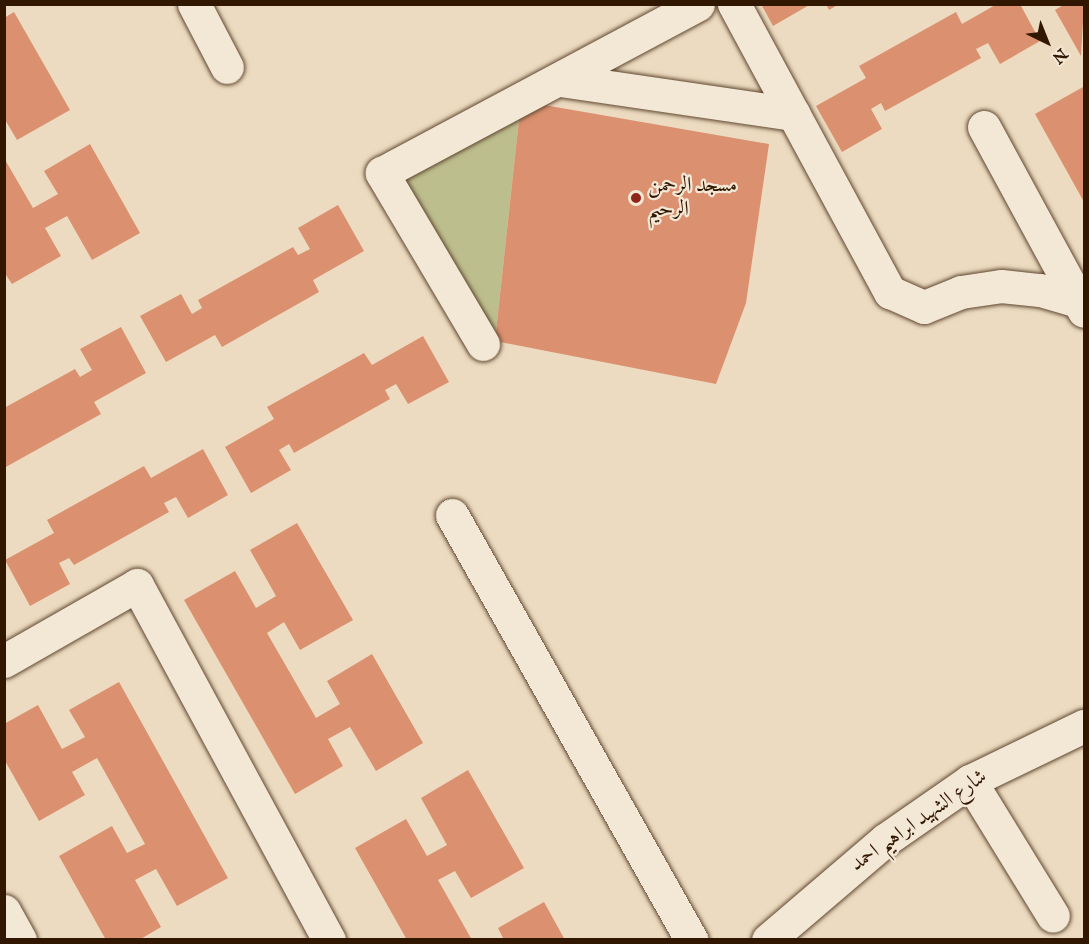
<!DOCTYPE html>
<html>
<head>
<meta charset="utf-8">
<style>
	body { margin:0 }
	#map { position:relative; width:1089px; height:944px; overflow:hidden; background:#ecdbc0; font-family:"IM FELL English",Amiri,serif }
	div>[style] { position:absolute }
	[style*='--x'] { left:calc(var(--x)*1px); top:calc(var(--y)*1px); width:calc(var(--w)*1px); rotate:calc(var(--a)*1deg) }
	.green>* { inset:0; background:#bdbe8e }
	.building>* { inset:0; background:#db9170 }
	.roads { filter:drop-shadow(0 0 2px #604730) drop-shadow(0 0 2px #604730) }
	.minor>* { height:33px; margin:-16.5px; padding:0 16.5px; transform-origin:16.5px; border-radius:16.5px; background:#f3e8d6 }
	.dots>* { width:16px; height:16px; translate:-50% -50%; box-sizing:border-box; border:3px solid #f3e8d6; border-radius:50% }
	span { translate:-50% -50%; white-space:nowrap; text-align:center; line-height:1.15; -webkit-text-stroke:4.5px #f3e8d6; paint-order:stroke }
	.poi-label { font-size:21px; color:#311600 }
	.left { translate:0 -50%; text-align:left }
	.street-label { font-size:21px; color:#311600 }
	.frame { position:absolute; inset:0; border:6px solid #311600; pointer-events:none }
	.north { position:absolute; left:1017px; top:12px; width:60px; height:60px; -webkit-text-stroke:4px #f3e8d6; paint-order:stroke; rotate:137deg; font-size:16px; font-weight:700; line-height:24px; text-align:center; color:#311600 }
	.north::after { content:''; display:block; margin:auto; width:21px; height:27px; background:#311600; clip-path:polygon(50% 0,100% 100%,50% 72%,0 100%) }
</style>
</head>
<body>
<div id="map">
	<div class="green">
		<i style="clip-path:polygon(521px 101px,495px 341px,382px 173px)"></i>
	</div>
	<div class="building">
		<i style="clip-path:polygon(761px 4px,811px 4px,773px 26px)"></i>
		<i style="clip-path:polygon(826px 4px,839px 4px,829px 10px)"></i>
		<i style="clip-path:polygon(997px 4px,1020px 4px,1040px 41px,1000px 64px,988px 43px,976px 49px,981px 58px,885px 111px,881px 103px,871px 109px,882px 129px,842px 152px,816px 106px,866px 78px,859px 66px,956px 12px,962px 24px)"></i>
		<i style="clip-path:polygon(1065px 4px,1084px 4px,1081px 56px,1055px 10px)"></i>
		<i style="clip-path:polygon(14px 12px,70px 110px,17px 140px,4px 118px,4px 18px)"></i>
		<i style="clip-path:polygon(1083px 87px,1084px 90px,1084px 202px,1035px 114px)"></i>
		<i style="clip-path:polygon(521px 101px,769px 144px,746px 303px,716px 384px,495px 341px)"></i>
		<i style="clip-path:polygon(90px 144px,140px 233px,92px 260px,67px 216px,45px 228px,61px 256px,12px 284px,4px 272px,4px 158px,33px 208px,58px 194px,44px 171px)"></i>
		<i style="clip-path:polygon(338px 205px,364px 251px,313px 280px,319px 292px,222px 347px,215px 335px,166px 362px,140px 316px,181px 294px,192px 314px,202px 308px,198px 300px,293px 247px,298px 255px,310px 249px,298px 228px)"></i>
		<i style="clip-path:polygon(121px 327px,146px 373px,94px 402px,101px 414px,4px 468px,4px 408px,75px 369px,80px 377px,92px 370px,80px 349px)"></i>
		<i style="clip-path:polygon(423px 336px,449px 382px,408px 404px,396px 384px,385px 390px,390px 399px,294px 453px,289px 444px,279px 450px,291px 470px,251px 493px,225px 447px,274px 419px,267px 407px,364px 353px,372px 365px)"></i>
		<i style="clip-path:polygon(203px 449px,228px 495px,188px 518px,176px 497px,164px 503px,169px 512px,74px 565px,69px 558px,59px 563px,70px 584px,30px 606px,5px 560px,54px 533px,47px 520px,144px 466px,151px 478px)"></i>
		<i style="clip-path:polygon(297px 523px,353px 620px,300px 650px,284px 622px,267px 633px,316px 718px,340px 704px,327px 681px,372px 654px,423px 743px,376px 771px,350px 727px,328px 739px,343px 766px,295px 794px,184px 600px,235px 571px,256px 608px,276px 596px,250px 550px)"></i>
		<i style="clip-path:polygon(119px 682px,228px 878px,177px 906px,156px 869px,135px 880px,161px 927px,139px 940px,106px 940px,59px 856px,112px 826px,127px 853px,145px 844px,97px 758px,72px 772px,85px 795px,39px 821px,4px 759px,4px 724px,38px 705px,62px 749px,85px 737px,69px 710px)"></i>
		<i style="clip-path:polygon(468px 770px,524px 868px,471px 898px,455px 871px,438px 880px,472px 940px,407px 940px,355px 848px,406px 819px,427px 856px,447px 845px,421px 798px)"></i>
		<i style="clip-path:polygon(544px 902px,565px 940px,504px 940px,498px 928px)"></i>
	</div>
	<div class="roads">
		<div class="minor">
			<i style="--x:194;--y:4;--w:71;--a:62.4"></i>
			<i style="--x:734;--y:4;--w:328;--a:61.6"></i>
			<i style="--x:890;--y:292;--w:37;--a:24"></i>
			<i style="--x:924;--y:307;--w:40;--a:-22"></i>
			<i style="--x:961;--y:292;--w:40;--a:-8.5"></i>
			<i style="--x:1001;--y:286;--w:39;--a:6"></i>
			<i style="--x:1040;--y:290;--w:40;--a:16"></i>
			<i style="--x:561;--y:80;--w:235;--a:8.3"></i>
			<i style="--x:984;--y:127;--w:209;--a:61.5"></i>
			<i style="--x:483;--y:344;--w:199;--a:-120.6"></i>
			<i style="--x:382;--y:173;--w:358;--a:-28.1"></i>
			<i style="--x:452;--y:515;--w:488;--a:60.6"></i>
			<i style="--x:4;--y:661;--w:153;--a:-29.7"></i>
			<i style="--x:137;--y:585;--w:404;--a:61.6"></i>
			<i style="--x:970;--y:781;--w:158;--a:58.4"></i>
			<i style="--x:4;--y:911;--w:33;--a:61"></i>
			<i style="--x:768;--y:940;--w:154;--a:-40.5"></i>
			<i style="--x:885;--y:840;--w:103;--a:-34.8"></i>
			<i style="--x:970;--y:781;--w:127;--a:-25.8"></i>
		</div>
	</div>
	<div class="dots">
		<i style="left:636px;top:198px;background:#8f2418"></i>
	</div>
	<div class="poi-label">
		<span class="left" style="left:648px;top:198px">مسجد الرحمن<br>الرحيم</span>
	</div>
	<div class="street-label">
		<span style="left:919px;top:821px;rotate:-35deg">شارع الشهيد ابراهيم احمد</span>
	</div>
	<div class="frame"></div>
	<div class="north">N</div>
</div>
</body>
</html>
